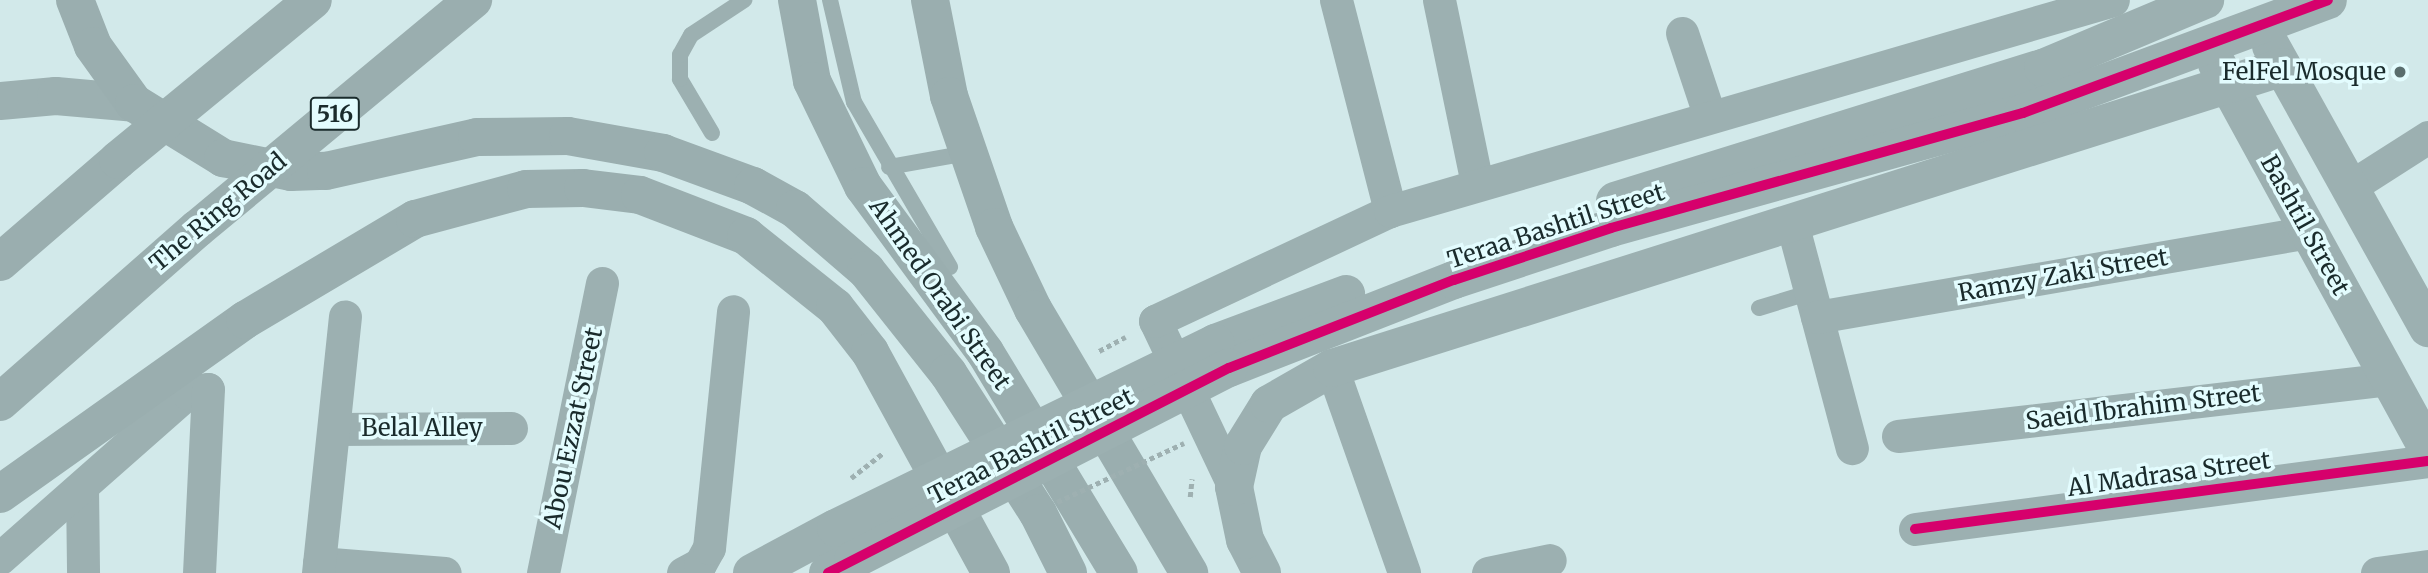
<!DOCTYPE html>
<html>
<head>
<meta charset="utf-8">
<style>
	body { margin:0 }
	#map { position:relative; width:2428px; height:573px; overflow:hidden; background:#d2e9ea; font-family:Merriweather,serif }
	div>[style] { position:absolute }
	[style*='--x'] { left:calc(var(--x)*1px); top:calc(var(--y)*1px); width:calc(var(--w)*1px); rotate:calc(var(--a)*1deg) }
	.path>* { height:4.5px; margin-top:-2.25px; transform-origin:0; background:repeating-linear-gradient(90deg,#9eb0b1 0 5px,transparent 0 8.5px) }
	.service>* { height:16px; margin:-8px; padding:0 8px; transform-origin:8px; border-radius:8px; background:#9cb0b1 }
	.minor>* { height:33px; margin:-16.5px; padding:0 16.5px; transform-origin:16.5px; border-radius:16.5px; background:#9cb0b1 }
	.tertiary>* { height:38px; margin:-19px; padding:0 19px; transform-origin:19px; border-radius:19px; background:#9cb0b1 }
	.motorway>* { height:38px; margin:-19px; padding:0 19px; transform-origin:19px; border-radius:19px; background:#9aaeaf }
	.path-bridge>* { height:4.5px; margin-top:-2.25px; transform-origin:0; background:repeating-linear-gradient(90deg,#9eb0b1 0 5px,transparent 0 8.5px) }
	.tertiary-bridge>* { height:38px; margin:-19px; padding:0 19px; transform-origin:19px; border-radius:19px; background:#9cb0b1 }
	.motorway-bridge>* { height:38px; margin:-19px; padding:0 19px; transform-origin:19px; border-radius:19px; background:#9aaeaf }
	.cycleway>* { height:10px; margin:-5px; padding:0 5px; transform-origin:5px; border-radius:5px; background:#d6006c }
	.dots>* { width:19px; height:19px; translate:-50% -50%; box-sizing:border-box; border:4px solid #e3fcfe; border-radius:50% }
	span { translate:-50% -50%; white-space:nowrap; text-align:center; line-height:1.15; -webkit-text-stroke:7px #e3fcfe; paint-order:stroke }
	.shield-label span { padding:2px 5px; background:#e3fcfe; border:2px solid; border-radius:5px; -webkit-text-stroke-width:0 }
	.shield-label { font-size:23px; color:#1a2b2c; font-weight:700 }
	.poi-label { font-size:24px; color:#1a2b2c }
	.right { translate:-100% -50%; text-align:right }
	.street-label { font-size:24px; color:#1a2b2c }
</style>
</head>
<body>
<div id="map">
	<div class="path">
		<i style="--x:1099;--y:351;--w:30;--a:-28"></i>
		<i style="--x:851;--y:478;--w:41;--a:-38"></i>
		<i style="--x:1190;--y:497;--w:18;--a:-84"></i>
	</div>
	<div class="service">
		<i style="--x:830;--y:0;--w:105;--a:76.8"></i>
		<i style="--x:854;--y:102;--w:191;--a:59.8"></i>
		<i style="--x:712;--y:133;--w:63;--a:-120.7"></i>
		<i style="--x:680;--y:79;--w:24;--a:-90"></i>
		<i style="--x:680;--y:55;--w:23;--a:-61"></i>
		<i style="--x:691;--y:35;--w:64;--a:-33.4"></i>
		<i style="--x:889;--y:167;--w:79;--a:-10.2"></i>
		<i style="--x:1759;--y:308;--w:54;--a:-17.1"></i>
	</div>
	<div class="minor">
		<i style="--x:1336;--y:0;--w:218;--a:75.6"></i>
		<i style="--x:1439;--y:0;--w:188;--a:78.3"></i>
		<i style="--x:1682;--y:33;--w:85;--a:71.6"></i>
		<i style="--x:2353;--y:185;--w:89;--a:-32.6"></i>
		<i style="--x:1792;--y:223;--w:233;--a:75.1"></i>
		<i style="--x:1817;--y:317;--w:498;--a:-9.8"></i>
		<i style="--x:1332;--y:368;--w:217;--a:70.6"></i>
		<i style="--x:334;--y:429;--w:177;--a:-0.3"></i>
		<i style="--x:1898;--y:436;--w:494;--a:-6.6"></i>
		<i style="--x:82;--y:487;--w:86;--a:89.3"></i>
		<i style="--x:1234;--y:487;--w:184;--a:-115.4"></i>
		<i style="--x:1155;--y:321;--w:259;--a:-25.1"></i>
		<i style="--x:1390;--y:211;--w:753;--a:-16.27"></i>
		<i style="--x:1915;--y:529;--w:517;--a:-7.55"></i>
		<i style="--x:0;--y:558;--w:249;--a:-41.4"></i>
		<i style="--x:187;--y:393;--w:21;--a:-11"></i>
		<i style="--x:208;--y:389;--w:184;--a:92.8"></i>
		<i style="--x:319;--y:563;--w:126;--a:4.5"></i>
		<i style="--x:318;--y:573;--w:258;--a:-84"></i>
		<i style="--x:543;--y:573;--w:296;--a:-78.5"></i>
		<i style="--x:683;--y:573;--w:19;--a:-28"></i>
		<i style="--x:700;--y:564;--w:18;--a:-61"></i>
		<i style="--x:709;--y:548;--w:238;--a:-84.2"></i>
		<i style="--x:1488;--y:573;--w:63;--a:-11.8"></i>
		<i style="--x:2377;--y:573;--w:51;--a:-7.8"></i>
	</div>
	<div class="tertiary">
		<i style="--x:2271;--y:46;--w:323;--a:60.9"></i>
		<i style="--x:2217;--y:64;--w:439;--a:61.3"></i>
		<i style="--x:0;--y:101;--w:56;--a:-5.1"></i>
		<i style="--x:56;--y:96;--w:78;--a:5.1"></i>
		<i style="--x:1615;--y:201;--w:448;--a:-17.3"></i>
		<i style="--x:2043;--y:68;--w:176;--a:-22.8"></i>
		<i style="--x:1215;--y:343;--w:140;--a:-20.5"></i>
		<i style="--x:1229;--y:368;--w:242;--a:-21.4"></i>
		<i style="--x:1454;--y:280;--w:165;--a:-18.3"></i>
		<i style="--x:1611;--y:228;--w:428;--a:-15.6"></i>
		<i style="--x:2023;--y:113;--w:325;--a:-20.3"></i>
		<i style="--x:752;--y:573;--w:95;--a:-28.2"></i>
		<i style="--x:828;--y:573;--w:28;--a:-27"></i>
		<i style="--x:1262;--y:573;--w:37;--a:-117"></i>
		<i style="--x:1245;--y:540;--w:54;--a:-101.7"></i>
		<i style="--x:1234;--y:487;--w:42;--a:-77.6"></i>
		<i style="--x:1243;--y:446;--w:49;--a:-58.2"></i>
		<i style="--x:1269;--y:404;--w:73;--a:-29.7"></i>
		<i style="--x:1332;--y:368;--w:997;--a:-17.56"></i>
	</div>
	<div class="motorway">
		<i style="--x:75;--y:0;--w:49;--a:68.6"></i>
		<i style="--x:93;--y:46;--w:70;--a:54.3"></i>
		<i style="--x:134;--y:103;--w:105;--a:31.7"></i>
		<i style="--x:223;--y:158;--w:69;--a:11.6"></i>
		<i style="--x:291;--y:172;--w:35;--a:-2"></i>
		<i style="--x:326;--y:171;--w:155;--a:-12.7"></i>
		<i style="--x:477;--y:137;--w:91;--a:-0.6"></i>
		<i style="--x:568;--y:136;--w:97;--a:10.1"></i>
		<i style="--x:663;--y:153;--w:96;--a:20.1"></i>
		<i style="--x:753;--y:186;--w:48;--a:28.7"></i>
		<i style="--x:795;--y:209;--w:94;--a:40.7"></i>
		<i style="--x:866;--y:270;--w:132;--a:51.5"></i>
		<i style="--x:948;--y:373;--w:166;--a:57.3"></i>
		<i style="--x:1038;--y:513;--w:67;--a:63.4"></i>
		<i style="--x:797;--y:0;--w:82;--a:79.5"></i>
		<i style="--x:812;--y:81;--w:117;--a:64.1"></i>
		<i style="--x:863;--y:186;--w:206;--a:53.7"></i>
		<i style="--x:985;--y:352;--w:258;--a:58.8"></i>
		<i style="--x:930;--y:0;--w:98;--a:78.8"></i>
		<i style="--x:949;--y:96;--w:139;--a:71"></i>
		<i style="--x:994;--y:227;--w:91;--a:64.6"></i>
		<i style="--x:1033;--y:309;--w:307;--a:59.4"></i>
		<i style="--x:0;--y:262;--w:156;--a:-40.8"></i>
		<i style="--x:0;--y:402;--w:262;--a:-41.3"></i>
		<i style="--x:0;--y:494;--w:301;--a:-35.4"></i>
		<i style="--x:245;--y:320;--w:198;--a:-30.7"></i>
		<i style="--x:415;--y:219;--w:115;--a:-15.1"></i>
		<i style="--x:526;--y:189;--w:57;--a:-1"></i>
		<i style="--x:583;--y:188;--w:57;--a:7"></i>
		<i style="--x:640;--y:195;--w:114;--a:21.1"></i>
		<i style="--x:746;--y:236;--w:114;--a:38.6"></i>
		<i style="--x:835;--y:307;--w:57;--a:52.1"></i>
		<i style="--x:870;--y:352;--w:252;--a:61.3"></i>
	</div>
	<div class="path-bridge">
		<i style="--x:1057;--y:502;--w:140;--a:-24.9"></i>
	</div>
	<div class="tertiary-bridge">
		<i style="--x:836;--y:528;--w:422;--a:-26"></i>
		<i style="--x:853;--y:560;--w:422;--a:-27.1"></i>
	</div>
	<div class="motorway-bridge">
		<i style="--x:118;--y:160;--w:252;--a:-39.4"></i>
		<i style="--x:197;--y:229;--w:359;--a:-39.7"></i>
	</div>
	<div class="cycleway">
		<i style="--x:1915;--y:529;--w:517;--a:-7.55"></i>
		<i style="--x:828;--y:573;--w:450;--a:-27.1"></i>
		<i style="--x:1229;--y:368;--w:242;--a:-21.4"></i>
		<i style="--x:1454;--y:280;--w:165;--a:-18.3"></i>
		<i style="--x:1611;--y:228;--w:428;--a:-15.6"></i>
		<i style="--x:2023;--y:113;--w:325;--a:-20.3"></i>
	</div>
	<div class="dots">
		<i style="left:2400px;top:72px;background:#5a6e6e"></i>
	</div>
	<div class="shield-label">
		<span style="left:335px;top:114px">516</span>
	</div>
	<div class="poi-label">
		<span class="right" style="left:2386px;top:72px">FelFel Mosque</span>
	</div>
	<div class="street-label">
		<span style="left:218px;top:212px;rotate:-40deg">The Ring Road</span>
		<span style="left:2305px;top:225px;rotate:61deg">Bashtil Street</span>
		<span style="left:1556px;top:226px;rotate:-18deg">Teraa Bashtil Street</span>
		<span style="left:2063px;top:275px;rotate:-10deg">Ramzy Zaki Street</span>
		<span style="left:940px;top:294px;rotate:55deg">Ahmed Orabi Street</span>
		<span style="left:2143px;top:407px;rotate:-7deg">Saeid Ibrahim Street</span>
		<span style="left:422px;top:428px">Belal Alley</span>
		<span style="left:573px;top:428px;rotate:-78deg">Abou Ezzat Street</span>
		<span style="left:1031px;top:446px;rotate:-27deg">Teraa Bashtil Street</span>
		<span style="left:2169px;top:474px;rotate:-8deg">Al Madrasa Street</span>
	</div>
</div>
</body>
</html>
